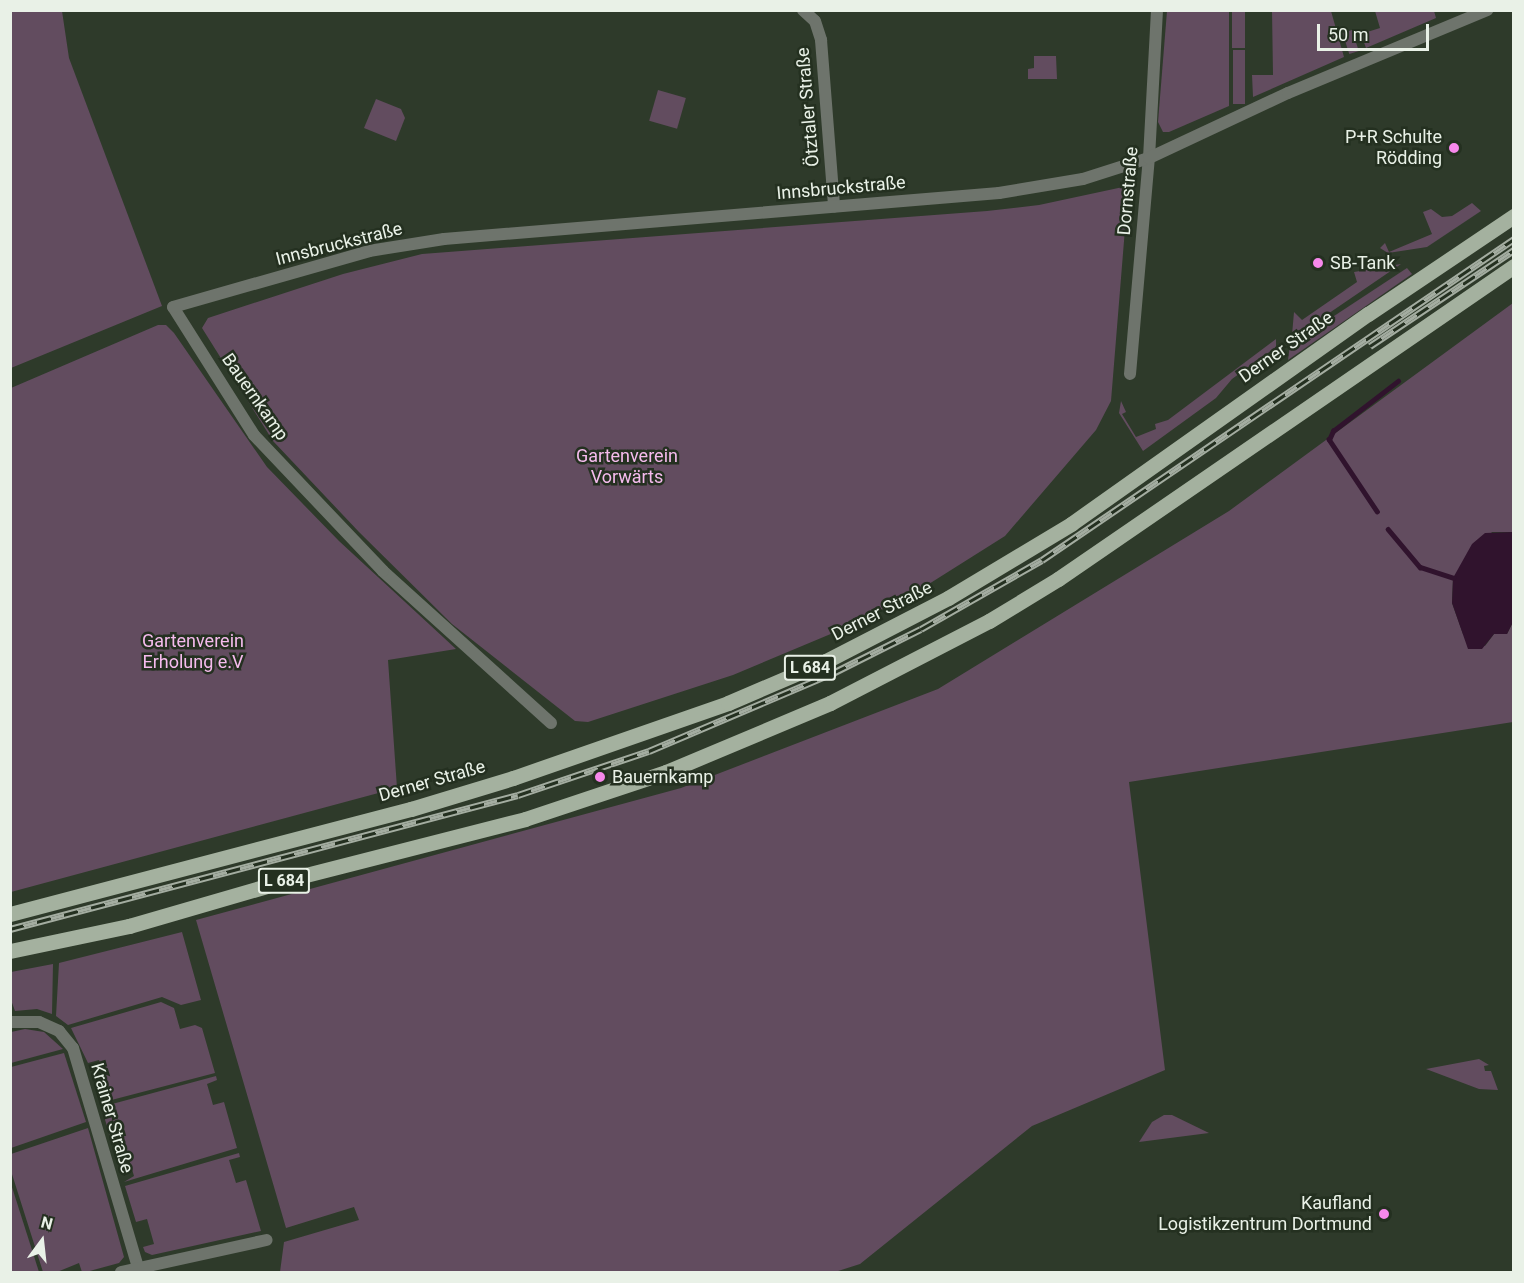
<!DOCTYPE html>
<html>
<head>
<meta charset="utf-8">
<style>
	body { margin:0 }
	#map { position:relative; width:1524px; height:1283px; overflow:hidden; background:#2e3a2a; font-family:Roboto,sans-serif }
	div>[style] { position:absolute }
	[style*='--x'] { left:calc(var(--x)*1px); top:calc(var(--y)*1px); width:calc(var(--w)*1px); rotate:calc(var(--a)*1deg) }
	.green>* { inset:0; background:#624c5f; transform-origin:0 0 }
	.water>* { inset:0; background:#30132d }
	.stream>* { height:4.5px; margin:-2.25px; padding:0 2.25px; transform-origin:2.25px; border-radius:2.25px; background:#30132d }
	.street>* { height:12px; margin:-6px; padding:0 6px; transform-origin:6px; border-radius:6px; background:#6e746c }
	.primary>* { height:15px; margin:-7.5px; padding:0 7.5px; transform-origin:7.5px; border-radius:7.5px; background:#a4b19f }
	.rail>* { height:7px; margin-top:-3.5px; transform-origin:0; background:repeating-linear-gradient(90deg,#243020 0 14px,#a4ada1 0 28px); box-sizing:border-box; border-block:2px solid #a4ada1 }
	.dots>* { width:16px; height:16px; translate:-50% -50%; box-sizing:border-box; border:3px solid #243020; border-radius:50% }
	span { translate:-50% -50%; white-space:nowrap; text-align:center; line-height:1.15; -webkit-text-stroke:5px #243020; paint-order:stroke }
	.shield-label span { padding:2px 4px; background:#243020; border:2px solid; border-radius:4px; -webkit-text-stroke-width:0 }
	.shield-label { font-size:16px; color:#e9f1e7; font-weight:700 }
	.street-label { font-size:18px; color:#e9f1e7 }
	.poi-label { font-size:18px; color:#e9f1e7 }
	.right { translate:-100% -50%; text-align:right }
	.left { translate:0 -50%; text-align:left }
	.park-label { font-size:18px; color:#f5bbed }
	.frame { position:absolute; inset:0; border:12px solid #e9f1e7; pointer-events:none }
	.north { position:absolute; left:12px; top:1211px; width:60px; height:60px; -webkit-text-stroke:4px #243020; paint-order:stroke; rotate:15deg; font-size:16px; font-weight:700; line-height:24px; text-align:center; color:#e9f1e7 }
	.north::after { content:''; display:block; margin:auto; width:21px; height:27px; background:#e9f1e7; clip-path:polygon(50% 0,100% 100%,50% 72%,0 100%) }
	.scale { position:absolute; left:1317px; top:24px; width:112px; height:27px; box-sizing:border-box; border:3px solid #e9f1e7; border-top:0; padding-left:8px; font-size:18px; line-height:21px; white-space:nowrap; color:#e9f1e7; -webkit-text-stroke:4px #243020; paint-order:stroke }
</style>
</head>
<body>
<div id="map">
	<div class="green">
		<i style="clip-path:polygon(11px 10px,62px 11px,69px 58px,162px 306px,11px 368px)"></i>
		<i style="clip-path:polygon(1167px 11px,1229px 11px,1229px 106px,1169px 132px,1163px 132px,1158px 122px)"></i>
		<i style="left:1232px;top:11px;width:13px;height:37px"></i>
		<i style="clip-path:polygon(1272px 11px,1331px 11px,1344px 57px,1253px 97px,1252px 75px,1273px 75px)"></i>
		<i style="clip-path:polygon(1375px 11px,1434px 11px,1436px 18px,1366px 48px,1361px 34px,1380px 28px)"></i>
		<i style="left:1352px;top:30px;width:22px;height:10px;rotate:72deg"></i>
		<i style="left:1233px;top:50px;width:12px;height:54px"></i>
		<i style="clip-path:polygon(1034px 56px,1056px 56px,1057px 79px,1028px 79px,1028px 69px,1034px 68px)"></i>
		<i style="left:658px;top:90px;width:29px;height:32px;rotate:16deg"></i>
		<i style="clip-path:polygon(376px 99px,401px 109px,405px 118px,396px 141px,364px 128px)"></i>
		<i style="clip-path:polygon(1123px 187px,1128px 192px,1111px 401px,1096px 430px,1005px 536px,913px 594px,845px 628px,733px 675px,588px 722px,575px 721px,452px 624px,359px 532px,273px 441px,202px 328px,208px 318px,343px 274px,422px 254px,987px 211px,1039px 205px)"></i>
		<i style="clip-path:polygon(1472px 203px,1481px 211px,1427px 247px,1388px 253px,1380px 248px,1385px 243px,1389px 252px,1432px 234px,1423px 212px,1431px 209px,1442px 217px,1452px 216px)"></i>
		<i style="clip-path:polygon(1401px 264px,1319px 320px,1292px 335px,1294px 312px,1302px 320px,1357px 282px,1354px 272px)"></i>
		<i style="clip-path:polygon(1407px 268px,1412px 274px,1288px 360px,1290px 345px)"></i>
		<i style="clip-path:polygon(1513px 303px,1513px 532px,1492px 532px,1453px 578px,1452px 603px,1463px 634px,1485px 646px,1494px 634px,1507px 634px,1513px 622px,1513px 722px,1129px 782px,1165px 1070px,1032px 1126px,860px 1264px,835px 1272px,280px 1272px,284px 1242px,359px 1220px,354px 1207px,286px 1228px,196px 920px,681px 788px,938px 689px,1229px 511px)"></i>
		<i style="clip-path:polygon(158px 325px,166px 325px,174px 333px,267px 467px,339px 541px,456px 649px,388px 660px,397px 788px,11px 892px,11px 388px)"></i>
		<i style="clip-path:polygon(1276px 339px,1276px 347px,1232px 379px,1216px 398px,1143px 451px,1119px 413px,1121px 401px,1126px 412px,1122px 414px,1136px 437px,1156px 429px,1155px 424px,1168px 420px)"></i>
		<i style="clip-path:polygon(182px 932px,201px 1000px,181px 1005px,162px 997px,68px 1025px,56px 1016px,59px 963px)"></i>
		<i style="clip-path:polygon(53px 964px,52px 1014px,37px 1009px,15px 1011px,11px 1000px,11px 972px)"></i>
		<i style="clip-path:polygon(161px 1002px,174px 1008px,180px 1029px,195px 1025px,202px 1028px,215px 1073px,100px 1103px,110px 1098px,99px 1060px,88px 1063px,71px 1028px)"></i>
		<i style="clip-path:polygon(25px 1029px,44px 1032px,63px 1049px,11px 1063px,11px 1032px)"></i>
		<i style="clip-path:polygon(64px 1053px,86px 1122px,11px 1148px,11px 1067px)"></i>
		<i style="clip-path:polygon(1479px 1059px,1489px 1065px,1484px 1066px,1485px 1071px,1491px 1071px,1498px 1090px,1479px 1089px,1426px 1069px)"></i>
		<i style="clip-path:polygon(216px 1076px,217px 1080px,207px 1084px,213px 1105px,224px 1102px,237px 1148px,124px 1182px,134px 1176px,123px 1139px,112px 1142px,101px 1107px)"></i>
		<i style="clip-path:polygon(1164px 1115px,1172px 1115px,1209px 1133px,1139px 1142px,1152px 1122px)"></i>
		<i style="clip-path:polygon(88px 1128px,124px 1257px,119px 1263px,86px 1272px,82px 1272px,79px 1263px,57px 1272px,43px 1272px,11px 1171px,11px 1154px)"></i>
		<i style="clip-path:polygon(239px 1153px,240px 1157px,229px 1160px,236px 1183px,246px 1180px,261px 1231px,152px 1255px,145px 1252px,143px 1247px,154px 1244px,147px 1219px,136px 1222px,125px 1186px)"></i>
		<i style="clip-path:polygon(10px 1184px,11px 1184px,39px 1272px,11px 1272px)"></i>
	</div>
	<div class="water">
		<i style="clip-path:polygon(1513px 532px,1513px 622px,1507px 634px,1494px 634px,1482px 649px,1468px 649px,1452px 603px,1453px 578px,1472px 544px,1485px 533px)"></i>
	</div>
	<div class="stream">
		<i style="--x:1377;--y:512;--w:87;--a:-123.7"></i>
		<i style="--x:1329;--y:440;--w:10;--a:-66"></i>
		<i style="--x:1333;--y:431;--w:82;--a:-37.6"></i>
		<i style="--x:1388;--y:529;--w:50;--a:49.9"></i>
		<i style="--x:1420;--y:567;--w:35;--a:18"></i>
	</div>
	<div class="street">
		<i style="--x:803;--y:10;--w:16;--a:43"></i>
		<i style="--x:815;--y:21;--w:20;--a:72"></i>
		<i style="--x:821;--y:40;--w:167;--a:85.5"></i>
		<i style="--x:1130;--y:374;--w:217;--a:-85"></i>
		<i style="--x:1149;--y:158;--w:148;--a:-86.9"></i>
		<i style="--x:551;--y:723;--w:227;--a:-137.9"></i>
		<i style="--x:383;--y:571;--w:187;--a:-133.5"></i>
		<i style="--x:254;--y:435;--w:151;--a:-122.3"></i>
		<i style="--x:173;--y:307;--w:204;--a:-15.9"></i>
		<i style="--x:369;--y:251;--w:76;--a:-9.1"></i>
		<i style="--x:444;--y:239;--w:557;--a:-4.74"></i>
		<i style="--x:999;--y:193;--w:85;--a:-9.5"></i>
		<i style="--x:1083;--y:179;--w:69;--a:-17.7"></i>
		<i style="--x:1149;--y:158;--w:153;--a:-25.1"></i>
		<i style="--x:1288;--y:93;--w:216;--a:-22.6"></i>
		<i style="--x:10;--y:1022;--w:29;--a:0"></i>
		<i style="--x:39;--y:1022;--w:22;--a:24"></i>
		<i style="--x:59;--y:1031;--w:22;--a:51"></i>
		<i style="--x:73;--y:1048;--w:229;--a:73.5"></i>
		<i style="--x:121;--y:1272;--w:149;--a:-12.4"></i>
	</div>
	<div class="primary">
		<i style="--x:10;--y:914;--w:415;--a:-14.7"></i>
		<i style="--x:411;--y:809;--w:107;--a:-16.9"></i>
		<i style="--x:513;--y:778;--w:228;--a:-19.2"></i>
		<i style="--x:728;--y:703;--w:107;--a:-23.2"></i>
		<i style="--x:826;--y:661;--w:137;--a:-27.3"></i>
		<i style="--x:948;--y:598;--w:144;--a:-31"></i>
		<i style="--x:1071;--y:524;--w:364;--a:-35.3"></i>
		<i style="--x:1368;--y:314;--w:176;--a:-33.9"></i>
		<i style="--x:10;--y:951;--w:122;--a:-11.9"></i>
		<i style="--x:129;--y:926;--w:176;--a:-16.2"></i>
		<i style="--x:298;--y:877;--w:234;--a:-14.3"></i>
		<i style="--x:525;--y:819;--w:149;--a:-18.4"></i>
		<i style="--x:666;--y:772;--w:178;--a:-22.8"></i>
		<i style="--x:830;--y:703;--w:179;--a:-27.3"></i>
		<i style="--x:989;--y:621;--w:81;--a:-31.3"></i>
		<i style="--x:1058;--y:579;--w:553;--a:-34.47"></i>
	</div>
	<div class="rail">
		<i style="--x:1370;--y:346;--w:173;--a:-33.7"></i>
		<i style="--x:10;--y:929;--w:525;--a:-14.78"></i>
		<i style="--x:518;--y:795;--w:138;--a:-18.6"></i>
		<i style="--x:649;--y:751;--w:200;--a:-23"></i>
		<i style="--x:833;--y:673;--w:98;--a:-26.6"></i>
		<i style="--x:921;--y:629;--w:139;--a:-29.7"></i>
		<i style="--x:1042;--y:560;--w:571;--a:-34.22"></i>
	</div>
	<div class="dots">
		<i style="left:1454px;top:148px;background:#f788eb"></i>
		<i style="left:1318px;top:263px;background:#f788eb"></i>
		<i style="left:600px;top:777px;background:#f788eb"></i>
		<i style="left:1384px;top:1214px;background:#f788eb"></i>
	</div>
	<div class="shield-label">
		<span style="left:810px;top:668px">L 684</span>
		<span style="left:284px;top:881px">L 684</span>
	</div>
	<div class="street-label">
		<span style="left:808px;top:107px;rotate:-95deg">Ötztaler Straße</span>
		<span style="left:841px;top:188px;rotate:-5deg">Innsbruckstraße</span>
		<span style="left:1128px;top:191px;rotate:-85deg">Dornstraße</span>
		<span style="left:339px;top:244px;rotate:-14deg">Innsbruckstraße</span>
		<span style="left:1286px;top:347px;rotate:-35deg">Derner Straße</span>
		<span style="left:255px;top:397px;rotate:55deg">Bauernkamp</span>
		<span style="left:882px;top:611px;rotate:-27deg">Derner Straße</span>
		<span style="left:432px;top:781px;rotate:-16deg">Derner Straße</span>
		<span style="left:112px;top:1118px;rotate:74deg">Krainer Straße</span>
	</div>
	<div class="poi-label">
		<span class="right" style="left:1442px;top:148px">P+R Schulte<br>Rödding</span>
		<span class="left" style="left:1330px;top:263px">SB-Tank</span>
		<span class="left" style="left:612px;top:777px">Bauernkamp</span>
		<span class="right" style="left:1372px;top:1214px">Kaufland<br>Logistikzentrum Dortmund</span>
	</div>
	<div class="park-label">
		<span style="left:627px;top:467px">Gartenverein<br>Vorwärts</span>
		<span style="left:193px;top:652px">Gartenverein<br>Erholung e.V</span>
	</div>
	<div class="frame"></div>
	<div class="north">N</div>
	<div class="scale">50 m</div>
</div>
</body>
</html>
